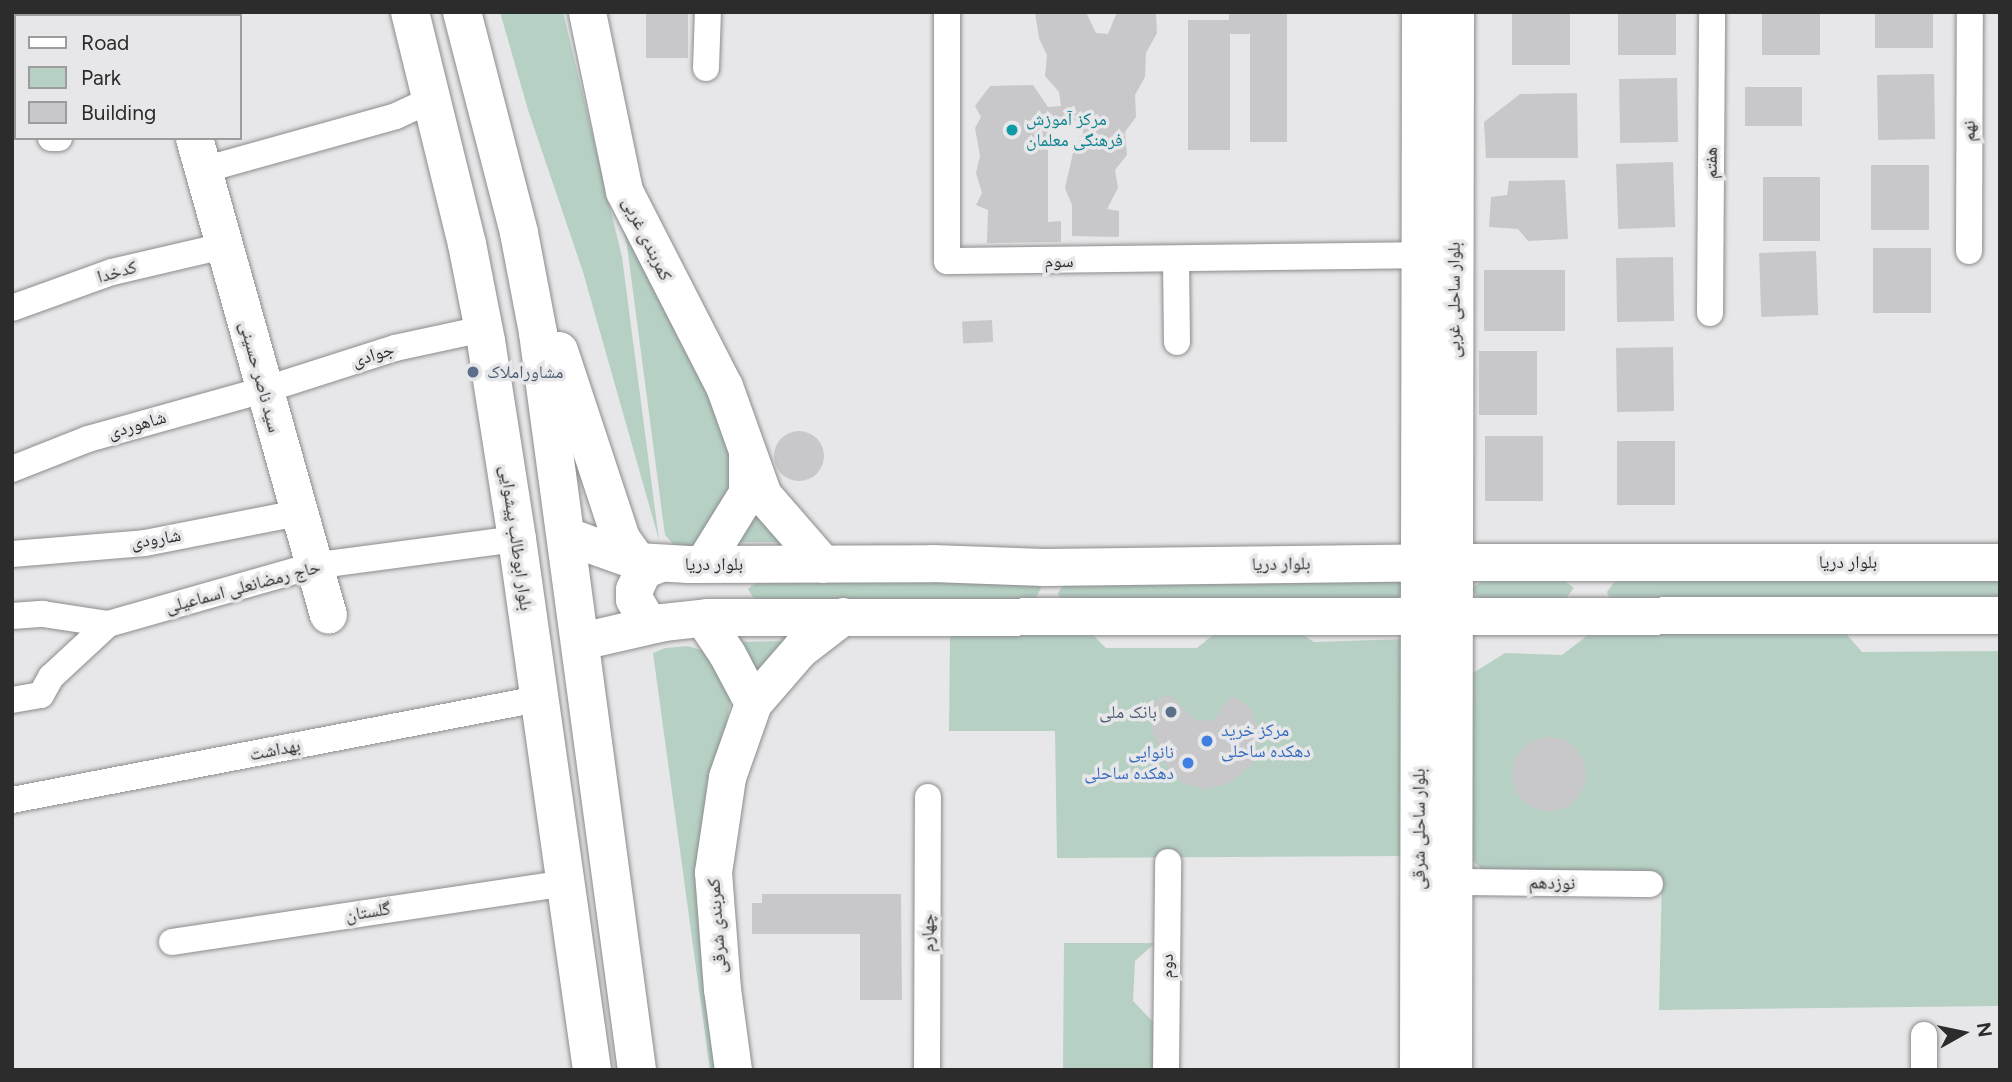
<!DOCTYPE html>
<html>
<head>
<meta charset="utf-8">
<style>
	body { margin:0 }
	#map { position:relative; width:2012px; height:1082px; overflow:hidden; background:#e7e7e9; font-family:Figtree,"Noto Naskh Arabic",sans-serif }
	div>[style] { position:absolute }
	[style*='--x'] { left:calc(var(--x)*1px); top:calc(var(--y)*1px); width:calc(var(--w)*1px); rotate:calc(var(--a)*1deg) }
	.green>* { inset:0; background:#b6d1c4 }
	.building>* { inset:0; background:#c8c8ca; transform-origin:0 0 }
	.round { border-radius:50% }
	.roads { filter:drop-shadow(0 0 2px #8c8c8e) drop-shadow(0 0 2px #8c8c8e) }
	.street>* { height:26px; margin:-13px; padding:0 13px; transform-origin:13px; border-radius:13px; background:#fff }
	.secondary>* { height:37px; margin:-18.5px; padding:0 18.5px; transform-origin:18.5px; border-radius:18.5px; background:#fff }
	.highway>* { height:38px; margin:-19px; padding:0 19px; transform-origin:19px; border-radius:19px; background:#fff }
	.dots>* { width:19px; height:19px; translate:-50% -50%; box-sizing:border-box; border:4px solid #e7e7e9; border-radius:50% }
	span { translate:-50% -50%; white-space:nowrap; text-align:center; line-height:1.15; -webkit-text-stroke:7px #e7e7e9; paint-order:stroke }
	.culture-label { font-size:18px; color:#0d838f }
	.left { translate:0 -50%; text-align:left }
	.street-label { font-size:18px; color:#2c2c2c }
	.service-label { font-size:18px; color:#4e5e75 }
	.right { translate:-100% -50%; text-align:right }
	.shop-label { font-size:18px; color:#366cbe }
	.frame { position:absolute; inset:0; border:14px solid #2c2c2c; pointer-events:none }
	.legend { position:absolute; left:14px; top:14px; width:228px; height:126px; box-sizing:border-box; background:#e7e7e9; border:2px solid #9c9c9d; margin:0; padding:9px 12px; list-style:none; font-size:21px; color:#2c2c2c }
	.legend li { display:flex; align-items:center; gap:14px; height:35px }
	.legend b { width:35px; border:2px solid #9c9c9d }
	.north { position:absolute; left:1928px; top:998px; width:70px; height:70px; -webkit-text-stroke:5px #e7e7e9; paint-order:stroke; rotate:81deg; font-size:19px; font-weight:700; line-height:28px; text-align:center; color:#2c2c2c }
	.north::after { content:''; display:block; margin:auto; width:24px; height:32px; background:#2c2c2c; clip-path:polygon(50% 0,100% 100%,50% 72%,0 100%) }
</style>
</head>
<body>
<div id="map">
	<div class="green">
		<i style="clip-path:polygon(500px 12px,563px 12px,622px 257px,659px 540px,583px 272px,528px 110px)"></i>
		<i style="clip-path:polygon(571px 12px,630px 245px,648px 257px,715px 387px,739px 490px,702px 551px,680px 551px,665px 535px,627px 246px)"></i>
		<i style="clip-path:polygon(756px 502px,790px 542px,734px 542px)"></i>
		<i style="clip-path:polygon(1395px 574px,1408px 586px,1395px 601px,1064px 608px,1058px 593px,1069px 576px)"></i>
		<i style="clip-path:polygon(1034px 575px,1041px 588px,1033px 604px,759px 607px,748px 589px,761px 578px)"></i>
		<i style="clip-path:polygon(1557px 575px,1574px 588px,1560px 606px,1487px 606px,1470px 589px,1490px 576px)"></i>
		<i style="clip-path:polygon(2000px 575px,2000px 605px,1613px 607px,1607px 592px,1618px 577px)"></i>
		<i style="clip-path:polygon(1597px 628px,1843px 630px,1862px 652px,2000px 651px,2000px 1006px,1659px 1010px,1662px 876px,1486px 873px,1466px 855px,1470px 675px,1505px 653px,1562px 655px)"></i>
		<i style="clip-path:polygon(1299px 632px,1314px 642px,1406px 639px,1407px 856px,1057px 858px,1055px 731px,949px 731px,950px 635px,1091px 633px,1106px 648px,1197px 648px,1214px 634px)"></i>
		<i style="clip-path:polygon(789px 641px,757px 680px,737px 642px)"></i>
		<i style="clip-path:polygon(688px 646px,711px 653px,732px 691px,725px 731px,717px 1070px,710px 1070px,653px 653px,665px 648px)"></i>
		<i style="clip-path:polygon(1064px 943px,1155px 943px,1135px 961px,1133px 1001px,1157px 1026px,1157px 1070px,1063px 1070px)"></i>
	</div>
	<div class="building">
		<i style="left:646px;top:12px;width:42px;height:46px"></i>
		<i style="clip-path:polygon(1035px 12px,1086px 12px,1096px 33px,1108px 34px,1117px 12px,1156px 12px,1157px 33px,1146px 53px,1145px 77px,1135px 95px,1136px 117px,1125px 132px,1127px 155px,1115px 170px,1118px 188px,1107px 209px,1119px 211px,1119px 237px,1072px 236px,1072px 205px,1065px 188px,1073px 153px,1083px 133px,1083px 120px,1048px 122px,1048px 222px,1061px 221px,1061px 242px,987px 243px,988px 210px,976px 205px,982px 193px,976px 173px,980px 156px,975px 128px,981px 117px,975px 106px,990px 86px,1033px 85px,1048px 107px,1061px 106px,1059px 92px,1045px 76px,1047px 55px,1039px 38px)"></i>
		<i style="clip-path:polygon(1229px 12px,1287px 12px,1287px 142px,1250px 142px,1250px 34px,1230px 34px,1230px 150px,1188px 150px,1188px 20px,1229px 20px)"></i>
		<i style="left:1512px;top:12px;width:58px;height:53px"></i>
		<i style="left:1618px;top:12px;width:58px;height:43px"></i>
		<i style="left:1762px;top:12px;width:58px;height:43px"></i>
		<i style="left:1875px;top:12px;width:58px;height:36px"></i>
		<i style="left:1934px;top:74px;width:65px;height:57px;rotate:89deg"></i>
		<i style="left:1677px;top:78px;width:64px;height:58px;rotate:89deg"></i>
		<i style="left:1745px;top:87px;width:57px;height:39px"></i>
		<i style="clip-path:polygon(1577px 93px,1578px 158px,1486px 158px,1484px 122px,1520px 94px)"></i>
		<i style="left:1673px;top:162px;width:65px;height:57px;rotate:88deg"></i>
		<i style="left:1871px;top:165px;width:58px;height:65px"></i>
		<i style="left:1763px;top:177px;width:57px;height:64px"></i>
		<i style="clip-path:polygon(1565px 180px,1568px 239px,1528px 241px,1518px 229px,1489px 227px,1491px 197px,1507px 195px,1509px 181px)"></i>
		<i style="left:1873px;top:248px;width:58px;height:65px"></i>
		<i style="left:1816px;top:251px;width:64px;height:57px;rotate:88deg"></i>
		<i style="left:1673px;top:257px;width:64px;height:57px;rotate:89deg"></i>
		<i style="left:1484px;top:270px;width:81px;height:61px"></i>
		<i style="left:992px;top:320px;width:22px;height:30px;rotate:87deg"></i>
		<i style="left:1673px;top:347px;width:64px;height:57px;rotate:89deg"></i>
		<i style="left:1537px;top:351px;width:64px;height:58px;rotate:90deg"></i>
		<i class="round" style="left:774px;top:431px;width:50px;height:50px"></i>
		<i style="left:1485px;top:436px;width:58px;height:65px"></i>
		<i style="left:1675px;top:441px;width:64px;height:58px;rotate:90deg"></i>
		<i style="clip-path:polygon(1169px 695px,1197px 721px,1214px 720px,1228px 699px,1236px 697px,1251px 709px,1259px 729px,1253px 764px,1228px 784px,1205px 789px,1183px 783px,1167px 766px,1153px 734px,1148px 711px,1157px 699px)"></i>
		<i class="round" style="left:1512px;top:737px;width:74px;height:74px"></i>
		<i style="clip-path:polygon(762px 894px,901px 894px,902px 1000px,860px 1000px,860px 934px,752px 934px,752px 903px,762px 903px)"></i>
	</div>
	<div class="roads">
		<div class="street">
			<i style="--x:947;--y:12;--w:249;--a:90"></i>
			<i style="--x:947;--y:261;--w:473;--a:-0.7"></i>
			<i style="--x:706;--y:68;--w:56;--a:-88"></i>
			<i style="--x:12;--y:95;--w:4;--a:-14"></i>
			<i style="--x:51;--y:138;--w:8;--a:0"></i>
			<i style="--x:203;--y:170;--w:200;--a:-15.6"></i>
			<i style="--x:396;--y:116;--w:40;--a:-25"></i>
			<i style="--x:1969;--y:251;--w:239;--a:-89.8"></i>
			<i style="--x:1176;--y:260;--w:82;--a:89.3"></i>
			<i style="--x:12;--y:308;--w:106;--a:-19.8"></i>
			<i style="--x:112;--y:272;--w:115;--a:-13.1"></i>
			<i style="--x:1710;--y:313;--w:301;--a:-89.6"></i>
			<i style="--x:12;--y:469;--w:82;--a:-21.5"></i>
			<i style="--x:88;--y:439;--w:183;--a:-15.6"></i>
			<i style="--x:264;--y:390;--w:138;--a:-17.8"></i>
			<i style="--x:395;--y:348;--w:90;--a:-12.2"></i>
			<i style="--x:12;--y:554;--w:133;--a:-4.7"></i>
			<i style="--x:145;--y:543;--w:156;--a:-11.1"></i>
			<i style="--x:12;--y:616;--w:31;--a:-4"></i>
			<i style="--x:43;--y:614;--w:66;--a:8.7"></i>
			<i style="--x:108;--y:624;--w:212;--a:-15.9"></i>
			<i style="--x:312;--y:566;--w:207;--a:-7.5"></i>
			<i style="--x:12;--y:700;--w:29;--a:-10"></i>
			<i style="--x:41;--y:695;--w:21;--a:-61"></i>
			<i style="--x:51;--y:677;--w:78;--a:-42.9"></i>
			<i style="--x:12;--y:800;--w:536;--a:-10.87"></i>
			<i style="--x:1454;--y:882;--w:196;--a:0.6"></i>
			<i style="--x:172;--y:942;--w:397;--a:-8.5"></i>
			<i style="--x:927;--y:1070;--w:273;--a:-89.8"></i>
			<i style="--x:1166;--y:1070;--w:208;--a:-89.4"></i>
			<i style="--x:1924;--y:1070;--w:35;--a:-90"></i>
		</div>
		<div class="secondary">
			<i style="--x:149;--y:12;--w:4;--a:63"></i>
			<i style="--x:587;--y:12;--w:183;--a:78.3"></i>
			<i style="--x:624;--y:191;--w:219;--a:62.9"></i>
			<i style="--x:724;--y:386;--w:116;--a:70.3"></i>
			<i style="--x:763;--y:495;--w:91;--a:49"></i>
			<i style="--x:194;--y:138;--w:495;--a:74.3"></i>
			<i style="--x:567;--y:536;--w:74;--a:19.7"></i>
			<i style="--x:637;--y:561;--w:51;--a:3.4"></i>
			<i style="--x:688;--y:564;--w:244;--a:-0.2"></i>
			<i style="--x:932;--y:563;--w:111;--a:2.1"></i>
			<i style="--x:1043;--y:567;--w:411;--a:-0.7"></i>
			<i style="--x:1454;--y:562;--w:546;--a:0"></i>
			<i style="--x:660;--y:563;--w:18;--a:158"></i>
			<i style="--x:643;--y:570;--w:21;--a:115"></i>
			<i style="--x:634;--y:589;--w:10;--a:90"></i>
			<i style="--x:634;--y:599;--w:22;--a:60"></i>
			<i style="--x:645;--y:618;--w:10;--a:29"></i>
			<i style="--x:654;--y:623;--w:9;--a:-6"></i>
			<i style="--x:703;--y:564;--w:84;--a:-58.2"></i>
			<i style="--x:747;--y:493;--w:37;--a:-90"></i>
			<i style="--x:703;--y:618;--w:43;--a:56.3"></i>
			<i style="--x:727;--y:654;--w:55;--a:62"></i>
			<i style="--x:581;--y:641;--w:84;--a:-13"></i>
			<i style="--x:663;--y:622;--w:44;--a:-6.5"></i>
			<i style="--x:707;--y:617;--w:1293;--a:-0.09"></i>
			<i style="--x:733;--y:1070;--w:82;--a:-97.7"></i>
			<i style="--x:722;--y:989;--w:117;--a:-94.4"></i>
			<i style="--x:713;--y:872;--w:96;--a:-81.6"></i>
			<i style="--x:727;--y:777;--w:78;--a:-70.6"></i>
			<i style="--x:753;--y:703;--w:72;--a:-49"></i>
			<i style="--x:800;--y:649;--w:54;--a:-37.5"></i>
			<i style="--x:1418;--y:1070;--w:1058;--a:-89.89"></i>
			<i style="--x:1453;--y:1070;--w:1058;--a:-89.89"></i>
		</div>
		<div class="highway">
			<i style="--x:410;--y:12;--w:239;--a:76.2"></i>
			<i style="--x:467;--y:244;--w:99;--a:78.9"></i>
			<i style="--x:486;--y:341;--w:200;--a:81.1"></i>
			<i style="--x:517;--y:539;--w:536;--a:81.96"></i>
			<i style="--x:462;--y:12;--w:228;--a:75.5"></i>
			<i style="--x:519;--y:233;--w:102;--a:79.2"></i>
			<i style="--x:538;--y:333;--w:744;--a:82.35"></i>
			<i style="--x:559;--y:351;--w:198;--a:71.7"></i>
			<i style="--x:621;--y:539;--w:27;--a:54"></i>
		</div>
	</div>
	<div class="dots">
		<i style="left:1012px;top:130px;background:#0f9aa8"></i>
		<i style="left:473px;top:372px;background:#5c6f8a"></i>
		<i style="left:1171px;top:712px;background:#5c6f8a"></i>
		<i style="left:1207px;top:741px;background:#3f7fe0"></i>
		<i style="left:1188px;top:763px;background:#3f7fe0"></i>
	</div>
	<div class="culture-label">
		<span class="left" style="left:1026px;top:130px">مرکز آموزش<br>فرهنگی معلمان</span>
	</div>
	<div class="street-label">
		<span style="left:1969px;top:131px;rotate:-90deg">نهم</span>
		<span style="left:1711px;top:163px;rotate:-90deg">هفتم</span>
		<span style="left:647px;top:239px;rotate:64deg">کمربندی غربی</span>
		<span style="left:1059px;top:261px">سوم</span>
		<span style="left:117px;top:272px;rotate:-16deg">کدخدا</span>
		<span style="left:1454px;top:300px;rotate:-90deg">بلوار ساحلی غربی</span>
		<span style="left:373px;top:355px;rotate:-17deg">جوادی</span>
		<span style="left:260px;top:377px;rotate:75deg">سید ناصر حسینی</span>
		<span style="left:137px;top:425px;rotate:-16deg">شاهوردی</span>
		<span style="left:516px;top:538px;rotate:82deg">بلوار ابوطالب پیشوایی</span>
		<span style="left:156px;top:539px;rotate:-9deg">شارودی</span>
		<span style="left:1848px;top:562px">بلوار دریا</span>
		<span style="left:714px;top:564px">بلوار دریا</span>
		<span style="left:1281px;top:564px;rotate:-1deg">بلوار دریا</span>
		<span style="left:243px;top:587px;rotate:-15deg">حاج رمضانعلی اسماعیلی</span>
		<span style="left:275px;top:750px;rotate:-11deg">بهداشت</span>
		<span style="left:1419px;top:829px;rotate:-90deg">بلوار ساحلی شرقی</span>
		<span style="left:1552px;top:883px;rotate:1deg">نوزدهم</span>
		<span style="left:368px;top:912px;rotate:-9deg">گلستان</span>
		<span style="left:717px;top:926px;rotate:-94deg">کمربندی شرقی</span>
		<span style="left:928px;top:933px;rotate:-90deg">چهارم</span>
		<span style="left:1167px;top:966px;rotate:-89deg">دوم</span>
	</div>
	<div class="service-label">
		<span class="left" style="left:487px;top:372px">مشاوراملاک</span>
		<span class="right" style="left:1157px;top:712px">بانک ملی</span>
	</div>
	<div class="shop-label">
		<span class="left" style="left:1221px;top:741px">مرکز خرید<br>دهکده ساحلی</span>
		<span class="right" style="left:1174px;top:763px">نانوایی<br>دهکده ساحلی</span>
	</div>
	<div class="frame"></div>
	<ul class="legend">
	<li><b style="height:9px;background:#fff"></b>Road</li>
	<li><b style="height:19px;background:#b6d1c4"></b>Park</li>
	<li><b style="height:19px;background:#c8c8ca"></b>Building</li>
	</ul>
	<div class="north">N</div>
</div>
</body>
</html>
